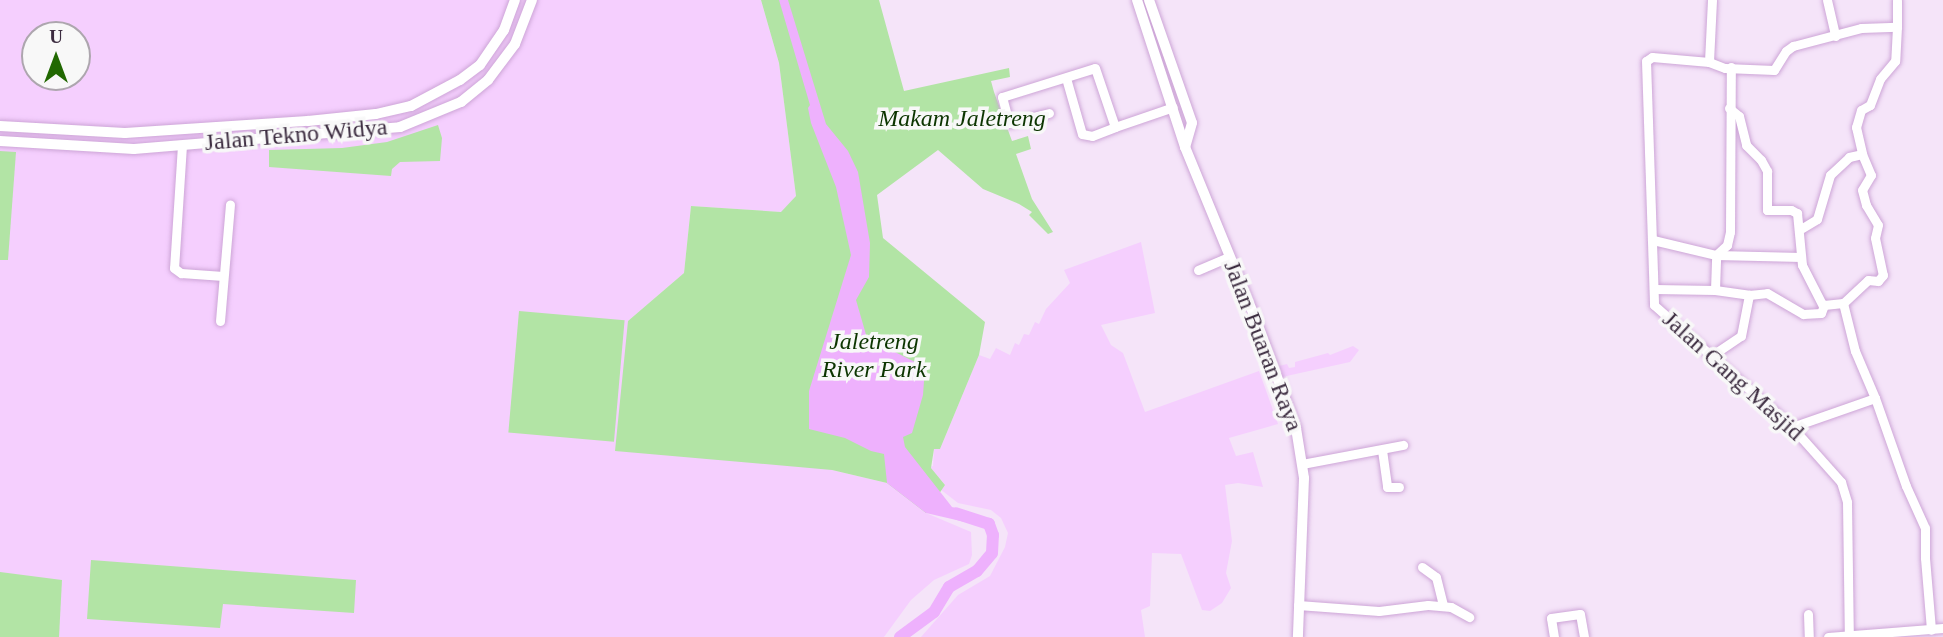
<!DOCTYPE html>
<html>
<head>
<meta charset="utf-8">
<style>
	body { margin:0 }
	#map { position:relative; width:1943px; height:637px; overflow:hidden; background:#f5e4f9; font-family:Georgia,serif }
	div>[style] { position:absolute }
	[style*='--x'] { left:calc(var(--x)*1px); top:calc(var(--y)*1px); width:calc(var(--w)*1px); rotate:calc(var(--a)*1deg) }
	.built>* { inset:0; background:#f5cffe }
	.green>* { inset:0; background:#b2e4a5; transform-origin:0 0 }
	.water>* { inset:0; background:#eeb1fd }
	.river>* { height:12px; margin:-6px; padding:0 6px; transform-origin:6px; border-radius:6px; background:#eeb1fd }
	.roads { filter:drop-shadow(0 0 2px #cda5d7) drop-shadow(0 0 2px #cda5d7) }
	.minor>* { height:9px; margin:-4.5px; padding:0 4.5px; transform-origin:4.5px; border-radius:4.5px; background:#fff }
	.major>* { height:10px; margin:-5px; padding:0 5px; transform-origin:5px; border-radius:5px; background:#fff }
	span { translate:-50% -50%; white-space:nowrap; text-align:center; line-height:1.15; -webkit-text-stroke:7px #f8f8f8; paint-order:stroke }
	.park-label { font-size:24px; color:#0c3500; font-style:italic }
	.street-label { font-size:24px; color:#3c2c40 }
	.north { position:absolute; left:21px; top:21px; width:70px; height:70px; box-sizing:border-box; background:#f8f8f8; border:2px solid #ada6ae; border-radius:50%; rotate:0deg; font-size:19px; font-weight:700; line-height:28px; text-align:center; color:#3c2c40 }
	.north::after { content:''; display:block; margin:auto; width:24px; height:32px; background:#216801; clip-path:polygon(50% 0,100% 100%,50% 72%,0 100%) }
</style>
</head>
<body>
<div id="map">
	<div class="built">
		<i style="clip-path:polygon(evenodd,0 0,761px 0,779px 63px,796px 196px,782px 212px,691px 206px,684px 273px,628px 321px,832px 470px,887px 483px,926px 513px,971px 532px,972px 555px,969px 564px,934px 580px,911px 600px,884px 637px,0 637px,0 0,35px 35px,77px 35px,77px 77px,35px 77px,35px 35px)"></i>
		<i style="clip-path:polygon(1141px 242px,1155px 313px,1101px 325px,1111px 345px,1123px 353px,1145px 412px,1259px 371px,1278px 424px,1229px 438px,1236px 456px,1253px 452px,1263px 487px,1238px 483px,1225px 485px,1232px 541px,1226px 573px,1231px 588px,1222px 603px,1210px 611px,1202px 610px,1181px 554px,1152px 553px,1150px 606px,1141px 610px,1145px 637px,921px 637px,958px 595px,990px 576px,1005px 547px,1008px 533px,1001px 518px,991px 510px,958px 503px,940px 489px,945px 485px,930px 467px,933px 466px,934px 449px,940px 449px,979px 355px,990px 359px,996px 348px,1010px 355px,1015px 343px,1019px 345px,1024px 334px,1029px 335px,1035px 322px,1039px 324px,1046px 309px,1070px 283px,1064px 270px)"></i>
		<i style="clip-path:polygon(1353px 346px,1359px 350px,1350px 362px,1282px 377px,1279px 366px,1287px 364px,1289px 368px,1295px 367px,1295px 362px,1328px 353px,1330px 355px)"></i>
	</div>
	<div class="green">
		<i style="clip-path:polygon(761px 0,879px 0,904px 91px,1009px 68px,1010px 77px,991px 81px,994px 92px,1012px 141px,1028px 136px,1031px 149px,1016px 154px,1032px 199px,1053px 232px,1048px 234px,1029px 215px,1032px 212px,1019px 204px,983px 189px,938px 150px,877px 195px,883px 238px,985px 322px,979px 355px,940px 449px,934px 449px,931px 468px,945px 485px,926px 513px,887px 483px,832px 470px,615px 451px,628px 321px,684px 273px,691px 206px,781px 212px,796px 196px,779px 63px)"></i>
		<i style="clip-path:polygon(438px 125px,442px 138px,440px 161px,400px 162px,392px 169px,391px 176px,269px 167px,269px 150px,342px 148px,387px 142px)"></i>
		<i style="clip-path:polygon(0 151px,16px 152px,8px 260px,0 260px)"></i>
		<i style="left:519px;top:311px;width:106px;height:122px;rotate:5deg"></i>
		<i style="clip-path:polygon(91px 560px,356px 580px,354px 613px,223px 604px,220px 628px,87px 619px)"></i>
		<i style="clip-path:polygon(0 572px,62px 580px,59px 637px,0 637px)"></i>
	</div>
	<div class="water">
		<i style="clip-path:polygon(779px 0,788px 0,826px 124px,848px 151px,858px 172px,870px 243px,869px 277px,856px 300px,867px 338px,925px 367px,923px 395px,912px 433px,903px 437px,905px 447px,952px 507px,973px 515px,965px 522px,926px 513px,887px 483px,884px 454px,871px 451px,845px 438px,809px 429px,809px 391px,851px 255px,836px 187px,811px 123px,808px 108px,810px 105px)"></i>
	</div>
	<div class="river">
		<i style="--x:900;--y:637;--w:42;--a:-36.3"></i>
		<i style="--x:934;--y:612;--w:29;--a:-59"></i>
		<i style="--x:949;--y:587;--w:32;--a:-30"></i>
		<i style="--x:977;--y:571;--w:23;--a:-50"></i>
		<i style="--x:992;--y:553;--w:18;--a:-87"></i>
		<i style="--x:993;--y:535;--w:12;--a:-110"></i>
		<i style="--x:989;--y:524;--w:35;--a:-162"></i>
	</div>
	<div class="roads">
		<div class="minor">
			<i style="--x:1712;--y:0;--w:62;--a:92.8"></i>
			<i style="--x:1709;--y:62;--w:57;--a:-175"></i>
			<i style="--x:1652;--y:57;--w:7;--a:146"></i>
			<i style="--x:1646;--y:61;--w:244;--a:88.1"></i>
			<i style="--x:1654;--y:305;--w:184;--a:41.5"></i>
			<i style="--x:1792;--y:427;--w:74;--a:48.3"></i>
			<i style="--x:1841;--y:482;--w:21;--a:73"></i>
			<i style="--x:1847;--y:502;--w:135;--a:89.2"></i>
			<i style="--x:1827;--y:0;--w:37;--a:77"></i>
			<i style="--x:1897;--y:0;--w:27;--a:90"></i>
			<i style="--x:1709;--y:62;--w:17;--a:21"></i>
			<i style="--x:1725;--y:68;--w:49;--a:2.3"></i>
			<i style="--x:1774;--y:70;--w:22;--a:-58"></i>
			<i style="--x:1786;--y:51;--w:9;--a:-36"></i>
			<i style="--x:1793;--y:46;--w:70;--a:-14.8"></i>
			<i style="--x:1861;--y:28;--w:36;--a:-2"></i>
			<i style="--x:1897;--y:27;--w:34;--a:93"></i>
			<i style="--x:1895;--y:61;--w:23;--a:130"></i>
			<i style="--x:1880;--y:79;--w:28;--a:111"></i>
			<i style="--x:1870;--y:105;--w:10;--a:151"></i>
			<i style="--x:1861;--y:110;--w:18;--a:106"></i>
			<i style="--x:1856;--y:127;--w:28;--a:77"></i>
			<i style="--x:1862;--y:154;--w:23;--a:67"></i>
			<i style="--x:1871;--y:175;--w:17;--a:121"></i>
			<i style="--x:1862;--y:190;--w:16;--a:75"></i>
			<i style="--x:1866;--y:205;--w:23;--a:59"></i>
			<i style="--x:1878;--y:225;--w:13;--a:103"></i>
			<i style="--x:1875;--y:238;--w:38;--a:78"></i>
			<i style="--x:1883;--y:275;--w:8;--a:130"></i>
			<i style="--x:1878;--y:281;--w:10;--a:-174"></i>
			<i style="--x:1868;--y:280;--w:34;--a:137"></i>
			<i style="--x:1066;--y:78;--w:58;--a:74.1"></i>
			<i style="--x:1082;--y:134;--w:10;--a:11"></i>
			<i style="--x:1092;--y:136;--w:25;--a:-21"></i>
			<i style="--x:1729;--y:108;--w:13;--a:39"></i>
			<i style="--x:1739;--y:116;--w:30;--a:76"></i>
			<i style="--x:1746;--y:145;--w:21;--a:45"></i>
			<i style="--x:1761;--y:160;--w:13;--a:61"></i>
			<i style="--x:1767;--y:171;--w:39;--a:90"></i>
			<i style="--x:1767;--y:210;--w:24;--a:0"></i>
			<i style="--x:1791;--y:210;--w:7;--a:27"></i>
			<i style="--x:1797;--y:213;--w:52;--a:84.5"></i>
			<i style="--x:1802;--y:265;--w:46;--a:62.9"></i>
			<i style="--x:1049;--y:113;--w:41;--a:166"></i>
			<i style="--x:1009;--y:123;--w:27;--a:-105"></i>
			<i style="--x:1002;--y:97;--w:97;--a:-17.3"></i>
			<i style="--x:1095;--y:68;--w:62;--a:71.3"></i>
			<i style="--x:1115;--y:127;--w:61;--a:-19"></i>
			<i style="--x:182;--y:145;--w:123;--a:93.7"></i>
			<i style="--x:174;--y:268;--w:9;--a:36"></i>
			<i style="--x:181;--y:273;--w:42;--a:4.1"></i>
			<i style="--x:1799;--y:230;--w:21;--a:-31"></i>
			<i style="--x:1817;--y:219;--w:46;--a:-73.5"></i>
			<i style="--x:1830;--y:175;--w:26;--a:-43"></i>
			<i style="--x:1849;--y:157;--w:13;--a:-13"></i>
			<i style="--x:1653;--y:240;--w:65;--a:13.4"></i>
			<i style="--x:1716;--y:255;--w:85;--a:1.3"></i>
			<i style="--x:1198;--y:270;--w:34;--a:-23"></i>
			<i style="--x:1654;--y:289;--w:61;--a:0.9"></i>
			<i style="--x:1715;--y:290;--w:34;--a:8"></i>
			<i style="--x:1749;--y:295;--w:18;--a:-6"></i>
			<i style="--x:1767;--y:293;--w:42;--a:30.3"></i>
			<i style="--x:1803;--y:314;--w:18;--a:-3"></i>
			<i style="--x:1821;--y:313;--w:9;--a:-69"></i>
			<i style="--x:1824;--y:305;--w:19;--a:-6"></i>
			<i style="--x:1843;--y:303;--w:49;--a:76"></i>
			<i style="--x:1855;--y:351;--w:51;--a:66.9"></i>
			<i style="--x:1875;--y:398;--w:88;--a:160.7"></i>
			<i style="--x:1715;--y:290;--w:35;--a:-88"></i>
			<i style="--x:1716;--y:255;--w:15;--a:-42"></i>
			<i style="--x:1727;--y:245;--w:13;--a:-77"></i>
			<i style="--x:1730;--y:232;--w:165;--a:-89.7"></i>
			<i style="--x:220;--y:321;--w:117;--a:-85.1"></i>
			<i style="--x:1711;--y:356;--w:36;--a:-34"></i>
			<i style="--x:1741;--y:336;--w:42;--a:-79"></i>
			<i style="--x:1875;--y:398;--w:93;--a:70.6"></i>
			<i style="--x:1906;--y:486;--w:46;--a:65.7"></i>
			<i style="--x:1925;--y:528;--w:30;--a:90"></i>
			<i style="--x:1925;--y:558;--w:72;--a:85.2"></i>
			<i style="--x:1382;--y:450;--w:37;--a:82"></i>
			<i style="--x:1387;--y:487;--w:12;--a:0"></i>
			<i style="--x:1302;--y:464;--w:103;--a:-10.7"></i>
			<i style="--x:1422;--y:567;--w:17;--a:36"></i>
			<i style="--x:1436;--y:577;--w:30;--a:76"></i>
			<i style="--x:1298;--y:605;--w:81;--a:4.2"></i>
			<i style="--x:1379;--y:611;--w:49;--a:-7"></i>
			<i style="--x:1428;--y:605;--w:23;--a:5"></i>
			<i style="--x:1451;--y:607;--w:21;--a:29"></i>
			<i style="--x:1808;--y:614;--w:23;--a:88"></i>
			<i style="--x:1554;--y:637;--w:19;--a:-99"></i>
			<i style="--x:1551;--y:618;--w:29;--a:-8"></i>
			<i style="--x:1580;--y:614;--w:23;--a:80"></i>
			<i style="--x:1828;--y:637;--w:115;--a:-4.5"></i>
		</div>
		<div class="major">
			<i style="--x:1137;--y:0;--w:155;--a:71.9"></i>
			<i style="--x:1185;--y:147;--w:182;--a:67.7"></i>
			<i style="--x:1254;--y:315;--w:121;--a:69.6"></i>
			<i style="--x:1296;--y:428;--w:51;--a:80.9"></i>
			<i style="--x:1304;--y:478;--w:159;--a:92.2"></i>
			<i style="--x:1149;--y:0;--w:130;--a:70.7"></i>
			<i style="--x:1192;--y:123;--w:25;--a:106"></i>
			<i style="--x:0;--y:126;--w:125;--a:3.2"></i>
			<i style="--x:125;--y:133;--w:183;--a:-3.8"></i>
			<i style="--x:308;--y:121;--w:68;--a:-5.9"></i>
			<i style="--x:376;--y:114;--w:36;--a:-13"></i>
			<i style="--x:411;--y:106;--w:55;--a:-28"></i>
			<i style="--x:460;--y:80;--w:25;--a:-37"></i>
			<i style="--x:480;--y:65;--w:42;--a:-55.6"></i>
			<i style="--x:504;--y:30;--w:32;--a:-70"></i>
			<i style="--x:0;--y:141;--w:134;--a:3.4"></i>
			<i style="--x:134;--y:149;--w:267;--a:-4.7"></i>
			<i style="--x:400;--y:127;--w:66;--a:-22.3"></i>
			<i style="--x:461;--y:102;--w:35;--a:-39"></i>
			<i style="--x:488;--y:80;--w:45;--a:-53.1"></i>
			<i style="--x:515;--y:44;--w:47;--a:-68.9"></i>
		</div>
	</div>
	<div class="park-label">
		<span style="left:962px;top:119px">Makam Jaletreng</span>
		<span style="left:874px;top:356px">Jaletreng<br>River Park</span>
	</div>
	<div class="street-label">
		<span style="left:296px;top:135px;rotate:-5deg">Jalan Tekno Widya</span>
		<span style="left:1263px;top:346px;rotate:69deg">Jalan Buaran Raya</span>
		<span style="left:1733px;top:376px;rotate:42deg">Jalan Gang Masjid</span>
	</div>
	<div class="north">U</div>
</div>
</body>
</html>
